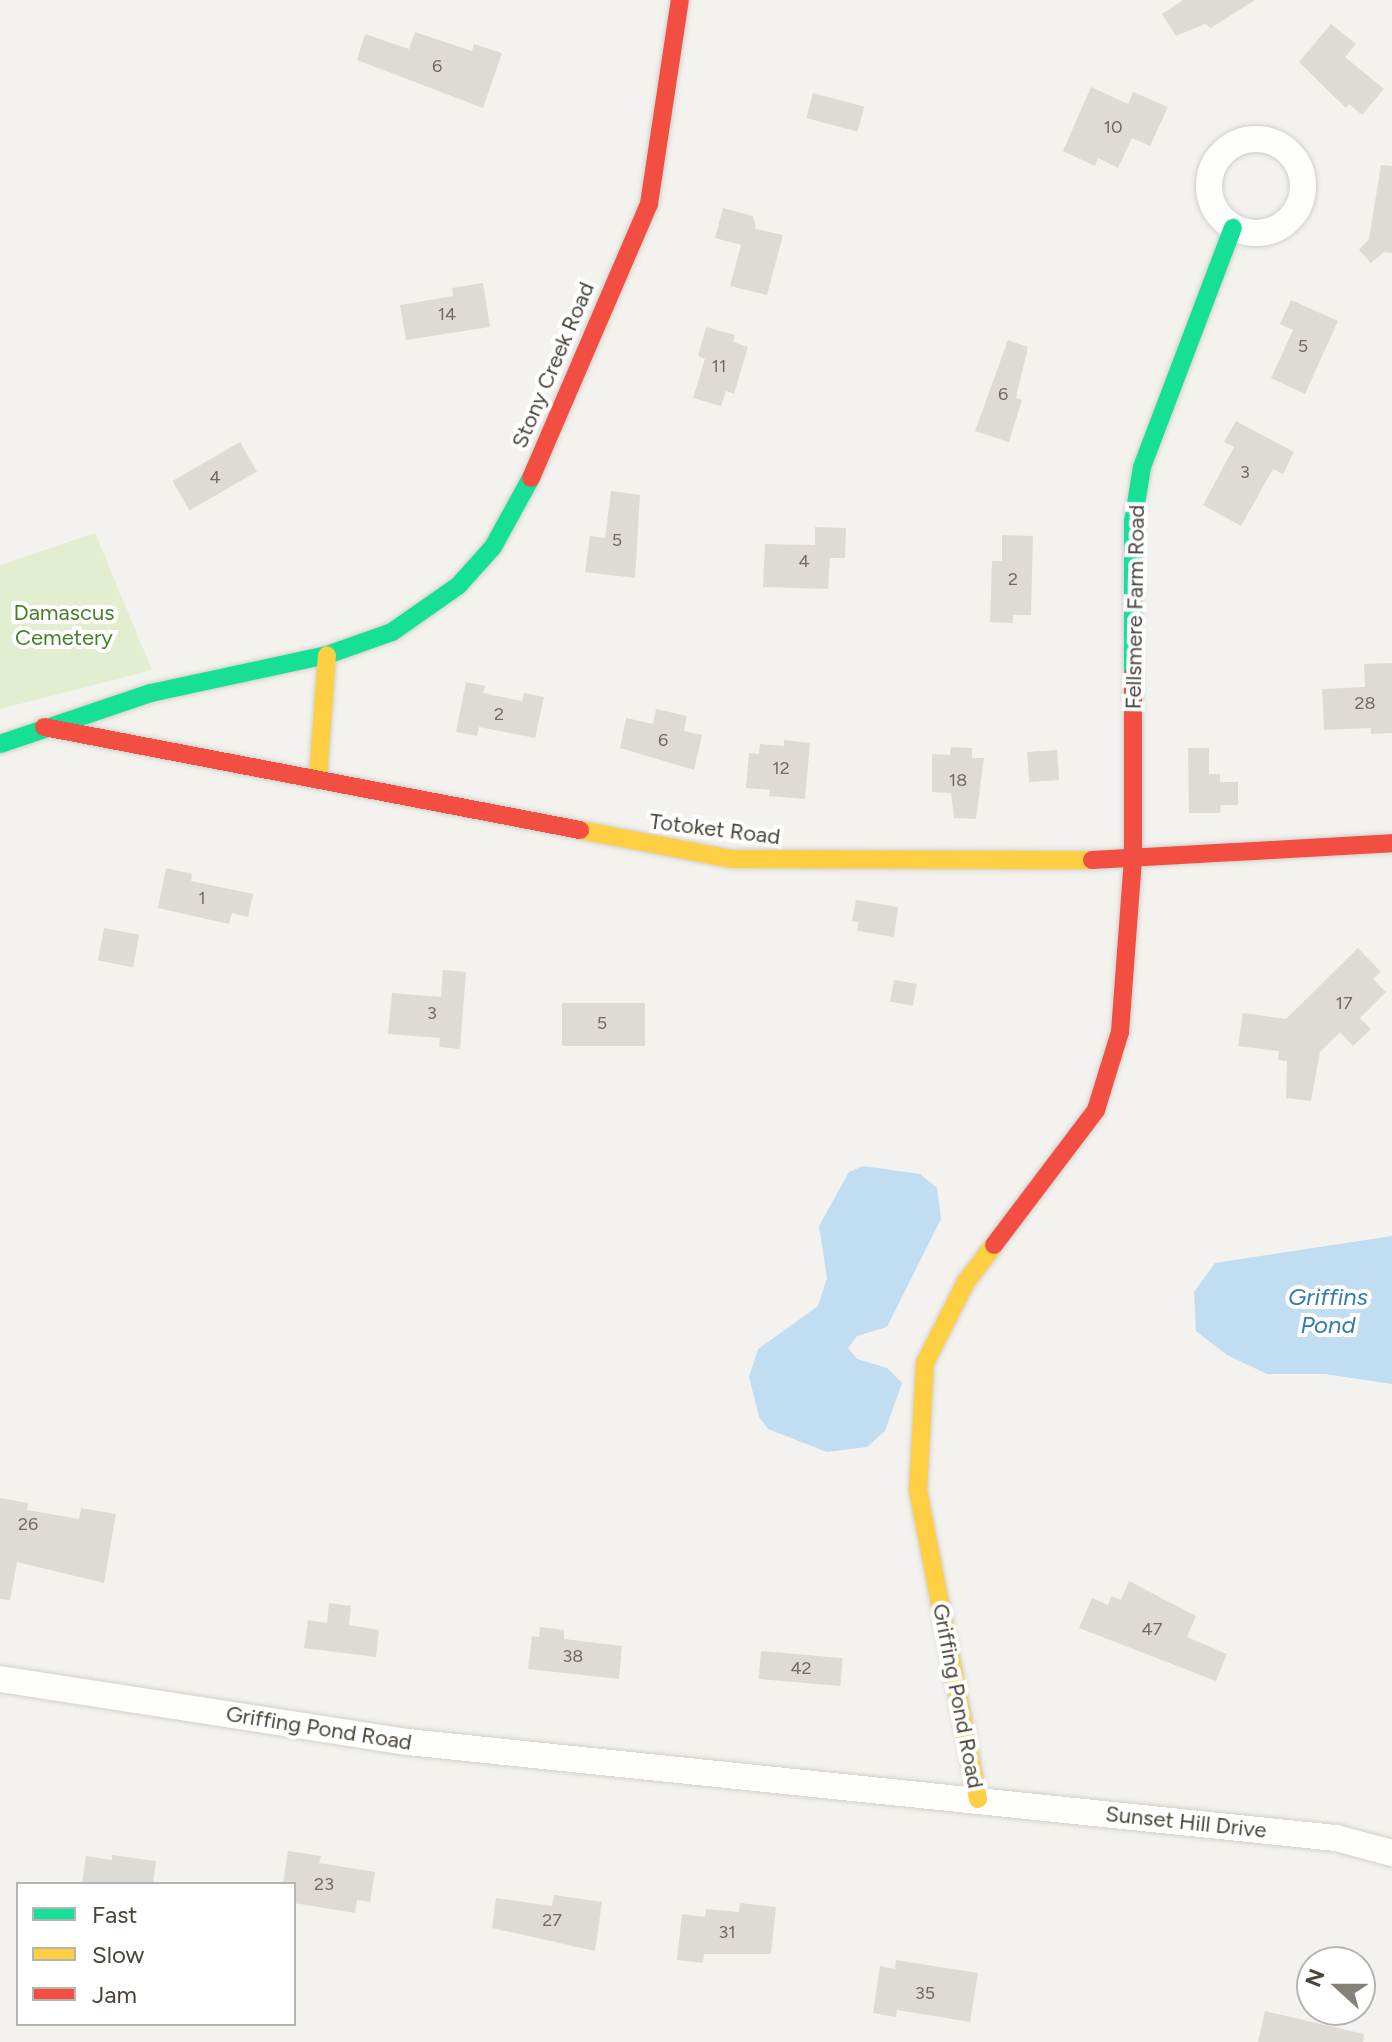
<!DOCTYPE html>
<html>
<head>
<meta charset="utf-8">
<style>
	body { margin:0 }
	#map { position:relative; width:1392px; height:2042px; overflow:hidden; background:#f4f2ee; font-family:Figtree,sans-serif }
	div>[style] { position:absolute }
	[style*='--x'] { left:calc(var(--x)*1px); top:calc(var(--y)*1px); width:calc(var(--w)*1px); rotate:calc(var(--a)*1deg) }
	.green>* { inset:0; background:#e1eecf }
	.water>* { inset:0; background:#c0ddf1 }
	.building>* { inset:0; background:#dedbd6; transform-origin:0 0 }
	.roads { filter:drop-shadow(0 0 2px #d2d0cb) drop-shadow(0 0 2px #d2d0cb) }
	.street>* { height:26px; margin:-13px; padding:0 13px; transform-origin:13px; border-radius:13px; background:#fdfdfc }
	.street>.ring { margin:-13px; padding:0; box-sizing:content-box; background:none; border:26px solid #fdfdfc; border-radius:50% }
	.fast>* { height:18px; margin:-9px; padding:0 9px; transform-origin:9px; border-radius:9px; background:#16e098 }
	.slow>* { height:18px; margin:-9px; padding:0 9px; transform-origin:9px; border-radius:9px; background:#ffcf43 }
	.jam>* { height:18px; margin:-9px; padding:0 9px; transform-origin:9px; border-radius:9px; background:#f24e42 }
	span { translate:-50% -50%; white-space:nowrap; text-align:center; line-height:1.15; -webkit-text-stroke:8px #fff; paint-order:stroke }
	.number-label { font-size:18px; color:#706a61 }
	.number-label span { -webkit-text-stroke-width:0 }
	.street-label { font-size:22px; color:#4b4439 }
	.park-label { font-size:22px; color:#4a7f2a }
	.water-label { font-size:24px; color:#2e7ab2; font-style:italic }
	.legend { position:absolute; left:16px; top:1882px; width:280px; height:144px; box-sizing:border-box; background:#fff; border:2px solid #b7b4b0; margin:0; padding:10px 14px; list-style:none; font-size:24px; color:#4b4439 }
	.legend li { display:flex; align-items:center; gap:16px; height:40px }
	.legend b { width:40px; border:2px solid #b7b4b0 }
	.north { position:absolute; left:1296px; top:1946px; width:80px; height:80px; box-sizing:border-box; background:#fff; border:2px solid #b7b4b0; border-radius:50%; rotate:291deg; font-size:22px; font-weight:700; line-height:32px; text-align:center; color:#4b4439 }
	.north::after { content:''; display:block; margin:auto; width:28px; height:36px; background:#868178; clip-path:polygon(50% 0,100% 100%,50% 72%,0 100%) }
</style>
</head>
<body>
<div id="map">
	<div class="green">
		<i style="clip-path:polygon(95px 533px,152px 670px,0 709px,0 565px)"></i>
	</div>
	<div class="water">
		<i style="clip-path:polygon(863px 1166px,920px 1174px,937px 1188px,941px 1219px,887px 1327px,857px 1336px,848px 1348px,857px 1359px,887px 1368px,902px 1383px,885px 1431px,867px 1447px,827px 1452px,768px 1429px,759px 1417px,749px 1377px,758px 1349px,818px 1306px,827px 1278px,819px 1226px,849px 1172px)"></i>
		<i style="clip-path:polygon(1392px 1236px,1392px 1384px,1325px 1374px,1267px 1374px,1227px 1355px,1196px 1331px,1194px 1292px,1215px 1263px)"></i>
	</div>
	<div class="building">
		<i style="clip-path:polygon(1183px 0,1255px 0,1211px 28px,1205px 24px,1176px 36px,1162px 14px)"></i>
		<i style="clip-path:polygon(1331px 24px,1356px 44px,1345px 57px,1384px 89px,1362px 115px,1349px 104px,1346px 108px,1299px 62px)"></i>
		<i style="clip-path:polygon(415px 32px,472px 51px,474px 44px,502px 53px,483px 108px,357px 60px,365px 34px,409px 49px)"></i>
		<i style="clip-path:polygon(1091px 87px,1128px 104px,1133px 92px,1168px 107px,1150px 146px,1132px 138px,1118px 168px,1098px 158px,1095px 166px,1063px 151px)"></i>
		<i style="left:813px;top:93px;width:53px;height:26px;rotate:15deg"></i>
		<i style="clip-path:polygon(1381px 165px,1392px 166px,1392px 253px,1384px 252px,1371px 263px,1359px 250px,1369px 239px)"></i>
		<i style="clip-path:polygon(723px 208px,753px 216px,756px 229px,783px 235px,767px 295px,730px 286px,741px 245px,715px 238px)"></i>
		<i style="clip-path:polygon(483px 283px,490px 327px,406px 340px,400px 305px,453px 296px,452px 288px)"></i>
		<i style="clip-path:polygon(1291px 300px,1338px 321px,1305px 394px,1271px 378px,1293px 330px,1280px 324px)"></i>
		<i style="clip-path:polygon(706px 327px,735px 335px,733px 342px,748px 347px,734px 394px,726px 391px,721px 406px,693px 398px,705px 359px,698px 356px)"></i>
		<i style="clip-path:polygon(1008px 340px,1028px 347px,1016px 398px,1022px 400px,1009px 442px,975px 431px)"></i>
		<i style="clip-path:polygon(1236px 421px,1294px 452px,1283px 474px,1273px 469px,1241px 526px,1203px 505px,1234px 447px,1224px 442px)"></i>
		<i style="left:240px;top:442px;width:34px;height:78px;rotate:60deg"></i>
		<i style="clip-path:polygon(611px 491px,640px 495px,635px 578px,585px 572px,590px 536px,605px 538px)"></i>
		<i style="clip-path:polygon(815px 527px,846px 528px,845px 558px,830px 558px,828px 589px,763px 587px,765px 544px,815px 545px)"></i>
		<i style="clip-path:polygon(1002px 535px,1033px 536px,1031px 615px,1013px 615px,1013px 623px,990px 622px,992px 561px,1002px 561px)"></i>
		<i style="clip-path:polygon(1392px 663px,1392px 733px,1371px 734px,1371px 728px,1324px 730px,1322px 689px,1365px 687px,1364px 664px)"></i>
		<i style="clip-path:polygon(466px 682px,485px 686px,483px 693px,522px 701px,524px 693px,544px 697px,535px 738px,479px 727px,477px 736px,456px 732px)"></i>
		<i style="clip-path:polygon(656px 709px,687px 716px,684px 731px,702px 735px,694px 770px,620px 748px,626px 718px,653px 724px)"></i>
		<i style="clip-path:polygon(784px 740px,810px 743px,805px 799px,769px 796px,770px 790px,746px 788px,749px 753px,759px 754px,760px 744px,784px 746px)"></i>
		<i style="clip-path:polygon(951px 747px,972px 748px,972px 758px,984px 758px,976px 819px,954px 818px,951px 793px,932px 792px,932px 754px,950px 755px)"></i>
		<i style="clip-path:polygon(1188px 748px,1209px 748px,1209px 774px,1220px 774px,1220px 782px,1238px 782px,1238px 805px,1221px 805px,1220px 813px,1189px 813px)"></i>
		<i style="left:1057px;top:750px;width:30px;height:30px;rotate:86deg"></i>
		<i style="clip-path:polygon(166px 868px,192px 874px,191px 881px,253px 894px,248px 917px,232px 913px,229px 924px,158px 908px)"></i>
		<i style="clip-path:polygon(856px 900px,898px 907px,894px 937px,857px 931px,859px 922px,852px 921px)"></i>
		<i style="left:104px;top:928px;width:36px;height:33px;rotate:11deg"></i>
		<i style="clip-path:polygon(1358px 948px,1381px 972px,1373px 979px,1386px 992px,1360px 1018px,1371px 1029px,1353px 1046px,1340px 1032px,1320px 1052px,1311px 1101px,1286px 1098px,1287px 1061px,1278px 1060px,1279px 1051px,1238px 1046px,1243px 1013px,1286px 1019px)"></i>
		<i style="clip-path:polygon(443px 970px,466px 972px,460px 1049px,439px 1047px,440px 1038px,388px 1034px,392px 993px,441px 997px)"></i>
		<i style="left:894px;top:980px;width:23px;height:22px;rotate:10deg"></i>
		<i style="left:562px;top:1003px;width:83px;height:43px"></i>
		<i style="clip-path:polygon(0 1498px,28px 1503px,27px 1510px,79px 1519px,81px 1508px,116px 1514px,104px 1583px,17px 1562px,10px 1600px,0 1599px)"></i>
		<i style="clip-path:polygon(1129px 1581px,1196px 1616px,1187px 1637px,1227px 1654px,1216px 1681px,1079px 1628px,1092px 1598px,1108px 1605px,1111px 1596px,1121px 1600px)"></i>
		<i style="clip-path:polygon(329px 1603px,351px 1606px,349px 1625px,379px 1630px,376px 1657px,304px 1648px,308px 1620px,327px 1623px)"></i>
		<i style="clip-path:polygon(540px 1627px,564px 1630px,564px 1639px,622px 1646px,619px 1679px,528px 1669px,532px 1636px,539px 1637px)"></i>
		<i style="left:761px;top:1651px;width:82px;height:28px;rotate:5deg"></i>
		<i style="clip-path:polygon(288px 1851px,321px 1856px,319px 1863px,375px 1872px,370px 1902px,357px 1900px,355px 1913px,294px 1903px,294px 1884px,283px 1884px)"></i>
		<i style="clip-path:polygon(112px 1855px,156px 1861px,153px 1884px,82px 1884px,86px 1856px,112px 1860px)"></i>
		<i style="clip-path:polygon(554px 1895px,602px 1902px,595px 1951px,492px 1928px,496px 1898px,552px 1906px)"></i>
		<i style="clip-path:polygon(740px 1903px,776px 1907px,771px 1954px,704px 1954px,703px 1963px,677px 1960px,682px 1914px,705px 1917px,706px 1909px,739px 1912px)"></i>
		<i style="clip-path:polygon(896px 1960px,978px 1973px,970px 2022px,897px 2010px,896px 2017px,873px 2013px,880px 1966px,895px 1969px)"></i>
		<i style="clip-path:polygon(1265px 2011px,1364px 2034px,1363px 2042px,1258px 2042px)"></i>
	</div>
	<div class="roads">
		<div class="street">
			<i class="ring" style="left:1209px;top:139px;width:68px;height:68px"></i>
			<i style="--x:0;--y:1679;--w:413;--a:8.8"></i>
			<i style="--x:408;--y:1742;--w:933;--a:5.91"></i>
			<i style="--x:1336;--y:1838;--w:58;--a:15"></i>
		</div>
		<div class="fast">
			<i style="--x:1133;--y:675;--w:153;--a:-90"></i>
			<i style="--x:1133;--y:522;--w:56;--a:-80.7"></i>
			<i style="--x:1142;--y:467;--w:256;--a:-69.2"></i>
			<i style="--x:0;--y:744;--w:159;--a:-18.7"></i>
			<i style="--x:151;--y:693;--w:180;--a:-12.2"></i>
			<i style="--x:327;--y:655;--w:69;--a:-19.5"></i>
			<i style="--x:392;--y:632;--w:80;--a:-34.9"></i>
			<i style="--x:458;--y:586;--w:52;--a:-48.1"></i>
			<i style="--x:493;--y:547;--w:79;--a:-61.2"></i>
		</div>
		<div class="slow">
			<i style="--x:318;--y:777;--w:122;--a:-85.8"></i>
			<i style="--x:580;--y:830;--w:155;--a:10.8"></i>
			<i style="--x:732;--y:859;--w:360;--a:0.2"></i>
			<i style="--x:978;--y:1799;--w:314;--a:-101"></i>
			<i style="--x:918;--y:1491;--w:128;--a:-86.9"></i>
			<i style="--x:925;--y:1363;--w:91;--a:-63.2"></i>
			<i style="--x:966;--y:1282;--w:46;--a:-52.9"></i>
		</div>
		<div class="jam">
			<i style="--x:531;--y:478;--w:298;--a:-66.7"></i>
			<i style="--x:649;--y:204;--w:206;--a:-81.4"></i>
			<i style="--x:44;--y:727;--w:546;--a:10.88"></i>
			<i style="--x:1092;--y:860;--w:300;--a:-3.2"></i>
			<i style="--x:994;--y:1245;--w:169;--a:-52.9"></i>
			<i style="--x:1096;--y:1110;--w:82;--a:-72.9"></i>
			<i style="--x:1120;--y:1032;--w:172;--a:-85.7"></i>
			<i style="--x:1133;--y:860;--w:185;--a:-90"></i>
		</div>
	</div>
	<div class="number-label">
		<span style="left:437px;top:66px">6</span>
		<span style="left:1113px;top:127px">10</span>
		<span style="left:447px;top:314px">14</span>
		<span style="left:1303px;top:346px">5</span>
		<span style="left:719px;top:366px">11</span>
		<span style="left:1003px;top:394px">6</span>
		<span style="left:1245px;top:472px">3</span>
		<span style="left:215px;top:477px">4</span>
		<span style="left:617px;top:540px">5</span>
		<span style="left:804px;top:561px">4</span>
		<span style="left:1013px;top:579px">2</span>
		<span style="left:1365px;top:703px">28</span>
		<span style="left:499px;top:714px">2</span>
		<span style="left:663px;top:740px">6</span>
		<span style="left:781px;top:768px">12</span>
		<span style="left:958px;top:780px">18</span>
		<span style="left:202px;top:898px">1</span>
		<span style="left:1344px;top:1003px">17</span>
		<span style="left:432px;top:1013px">3</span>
		<span style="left:602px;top:1023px">5</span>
		<span style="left:28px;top:1524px">26</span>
		<span style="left:1152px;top:1629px">47</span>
		<span style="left:573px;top:1656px">38</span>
		<span style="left:801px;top:1668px">42</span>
		<span style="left:324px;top:1884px">23</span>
		<span style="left:552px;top:1920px">27</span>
		<span style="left:727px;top:1932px">31</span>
		<span style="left:925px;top:1993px">35</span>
	</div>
	<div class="street-label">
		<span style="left:553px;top:365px;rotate:-67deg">Stony Creek Road</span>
		<span style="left:1135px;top:607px;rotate:-89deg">Fellsmere Farm Road</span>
		<span style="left:715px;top:829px;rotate:7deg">Totoket Road</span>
		<span style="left:958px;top:1696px;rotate:79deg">Griffing Pond Road</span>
		<span style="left:319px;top:1728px;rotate:9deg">Griffing Pond Road</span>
		<span style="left:1186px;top:1822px;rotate:6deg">Sunset Hill Drive</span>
	</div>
	<div class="park-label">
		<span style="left:64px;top:625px">Damascus<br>Cemetery</span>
	</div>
	<div class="water-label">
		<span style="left:1328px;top:1311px">Griffins<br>Pond</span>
	</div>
	<ul class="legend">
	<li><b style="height:10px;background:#16e098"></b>Fast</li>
	<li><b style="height:10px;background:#ffcf43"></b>Slow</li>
	<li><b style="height:10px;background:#f24e42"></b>Jam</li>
	</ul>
	<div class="north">N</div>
</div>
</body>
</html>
